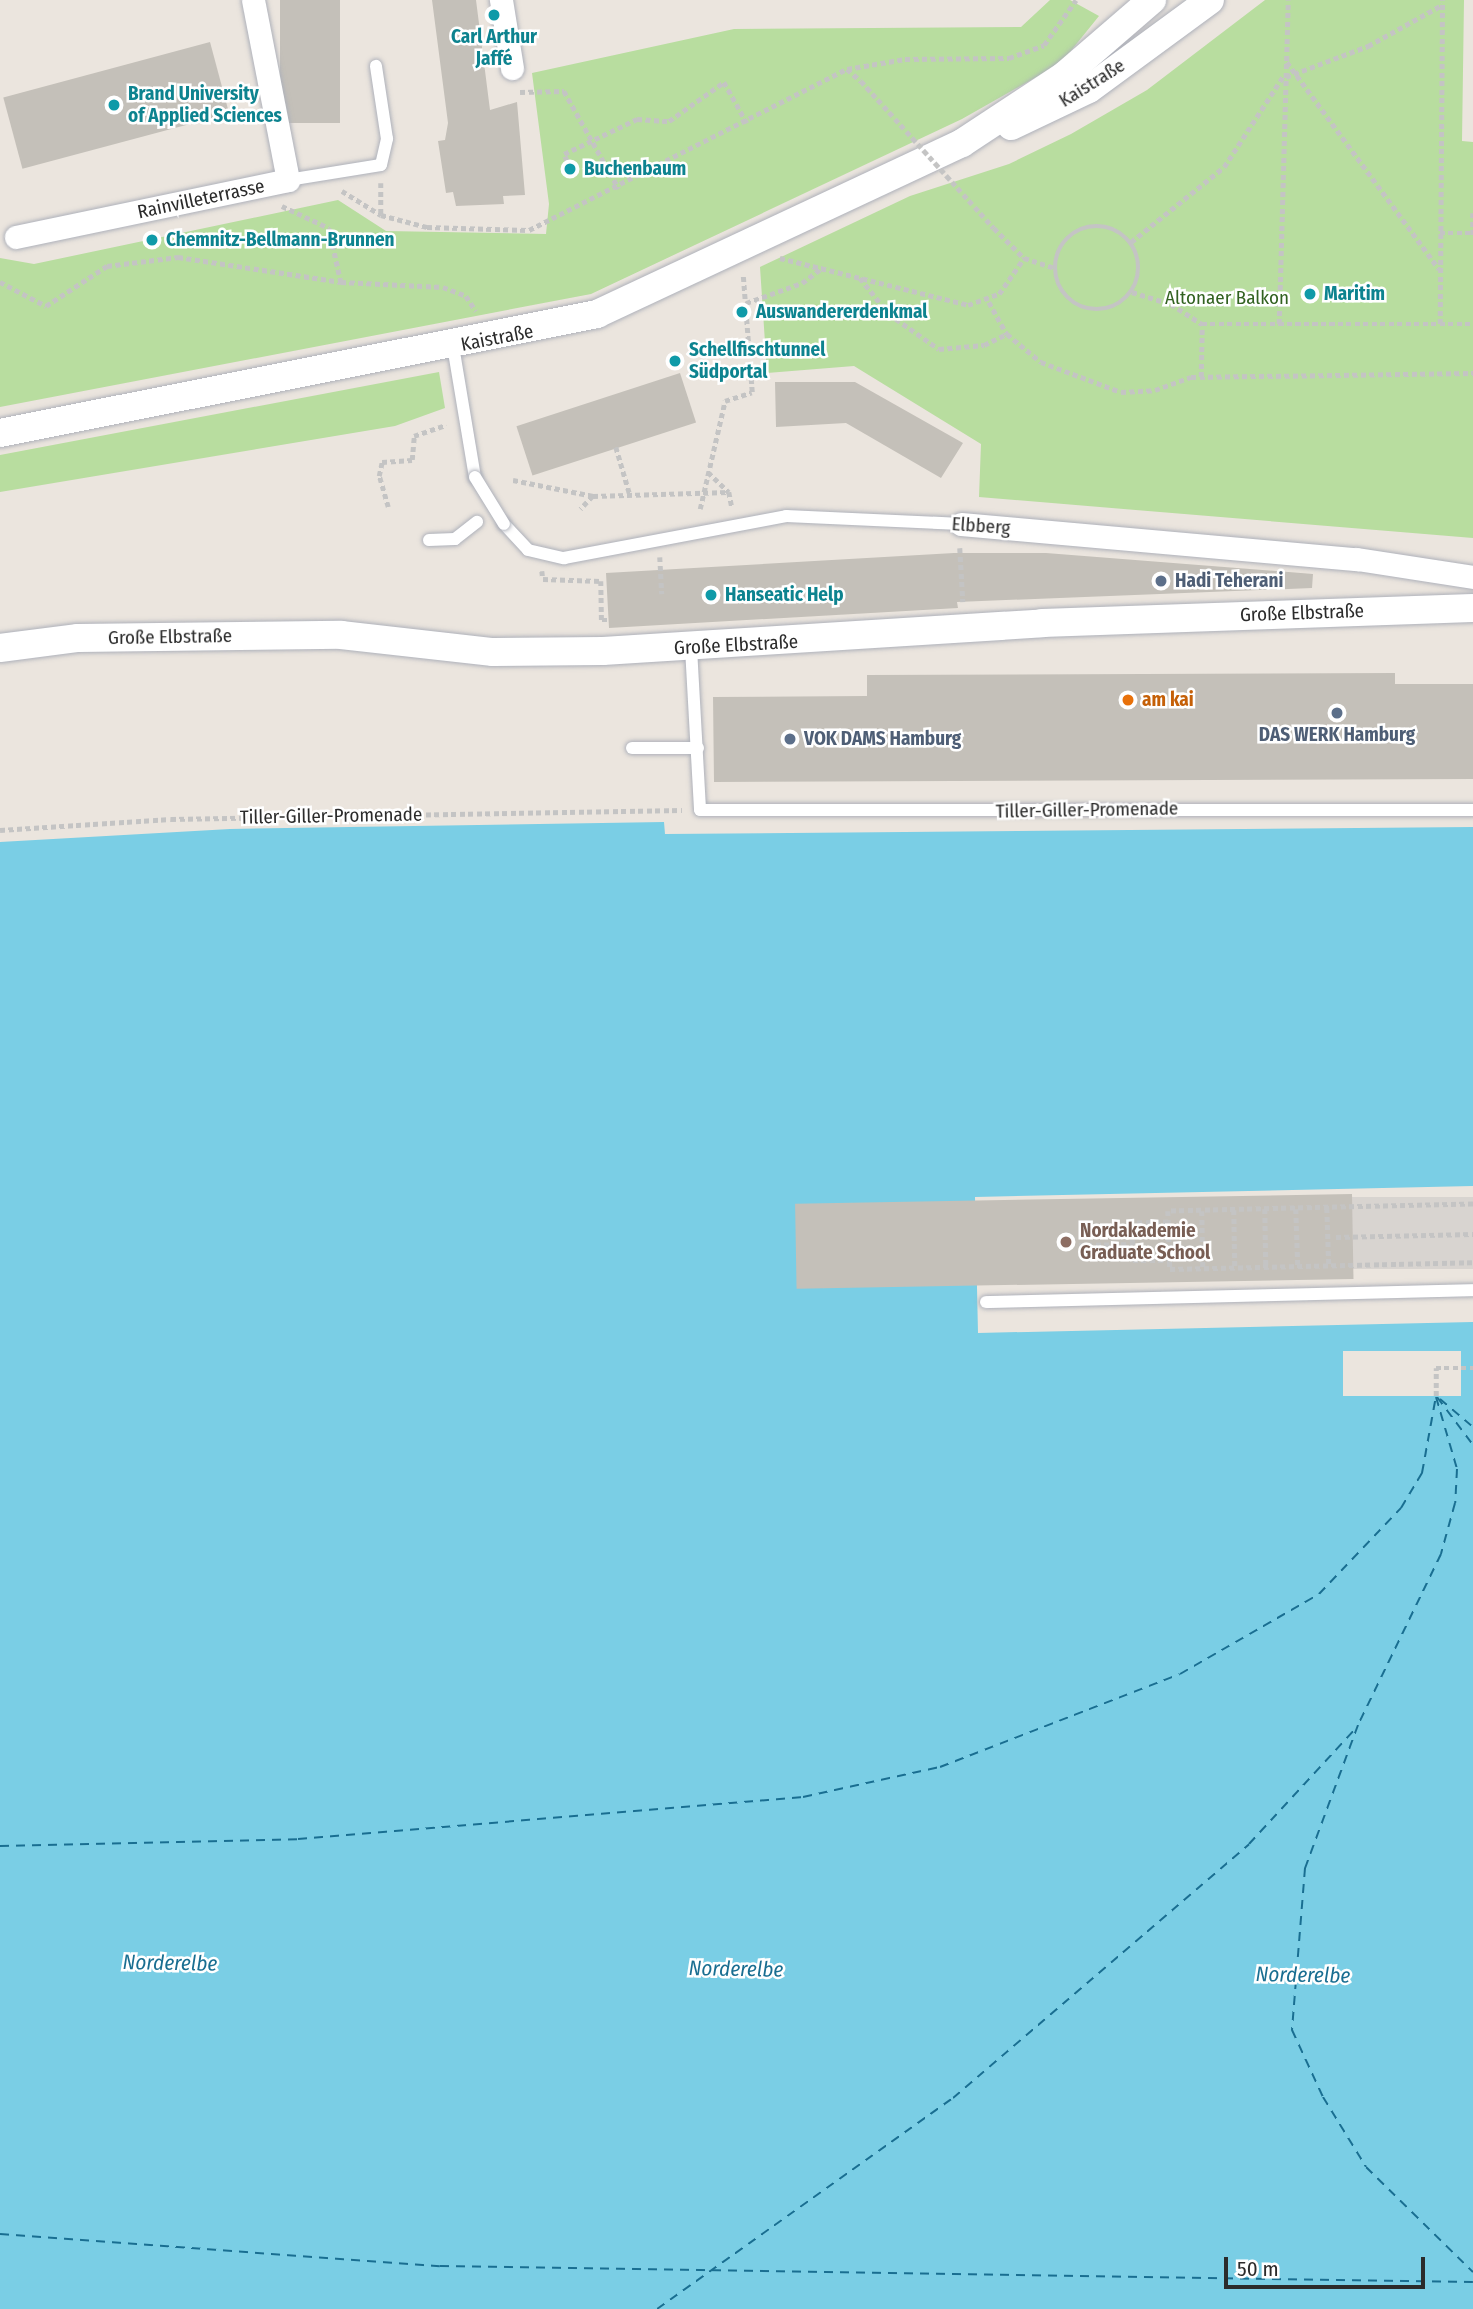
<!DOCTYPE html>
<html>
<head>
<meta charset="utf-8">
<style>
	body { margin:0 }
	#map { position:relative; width:1473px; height:2309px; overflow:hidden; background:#ebe5de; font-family:"Fira Sans Condensed",sans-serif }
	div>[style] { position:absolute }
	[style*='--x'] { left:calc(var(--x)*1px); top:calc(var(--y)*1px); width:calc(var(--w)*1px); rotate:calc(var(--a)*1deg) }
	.green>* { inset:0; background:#b8dd9f }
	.plaza>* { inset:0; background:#d8d4d0; transform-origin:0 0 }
	.water>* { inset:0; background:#7acee5 }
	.pier>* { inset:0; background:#ebe5de; transform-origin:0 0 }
	.ferry>* { height:2px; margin-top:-1px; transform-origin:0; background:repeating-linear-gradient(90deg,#196e91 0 9px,transparent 0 16px) }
	.building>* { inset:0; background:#c4c0b9; transform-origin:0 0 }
	.path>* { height:4.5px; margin-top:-2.25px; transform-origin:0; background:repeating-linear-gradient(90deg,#c4c4c4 0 5px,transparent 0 8.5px) }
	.path>.ring { margin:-2.25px; padding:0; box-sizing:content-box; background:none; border:4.5px solid #c4c4c4; border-radius:50% }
	.roads { filter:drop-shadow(0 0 2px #aeb1ba) drop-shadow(0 0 2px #aeb1ba) }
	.service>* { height:12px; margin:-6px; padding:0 6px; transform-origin:6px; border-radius:6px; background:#fff }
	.minor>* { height:23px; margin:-11.5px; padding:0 11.5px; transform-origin:11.5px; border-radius:11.5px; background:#fff }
	.tertiary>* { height:28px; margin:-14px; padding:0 14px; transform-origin:14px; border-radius:14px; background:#fff }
	.path-bridge>* { height:4.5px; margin-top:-2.25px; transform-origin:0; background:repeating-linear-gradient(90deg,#c4c4c4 0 5px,transparent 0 8.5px) }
	.bridges { filter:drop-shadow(0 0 2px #aeb1ba) drop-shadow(0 0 2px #aeb1ba) }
	.service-bridge>* { height:12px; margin:-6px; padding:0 6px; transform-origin:6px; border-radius:6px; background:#fff }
	.dots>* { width:19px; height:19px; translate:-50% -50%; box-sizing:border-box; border:4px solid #fff; border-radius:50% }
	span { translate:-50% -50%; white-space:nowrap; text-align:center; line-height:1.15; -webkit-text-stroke:5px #fff; paint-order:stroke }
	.culture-label { font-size:19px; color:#0d838f; font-weight:700 }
	.left { translate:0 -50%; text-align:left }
	.street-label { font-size:19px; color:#2b2b2b }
	.park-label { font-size:19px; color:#326220 }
	.service-label { font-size:19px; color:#4e5e75; font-weight:700 }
	.food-label { font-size:19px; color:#c56008; font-weight:700 }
	.education-label { font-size:19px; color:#785e54; font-weight:700 }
	.water-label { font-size:21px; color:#196e91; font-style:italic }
	.scale { position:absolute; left:1224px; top:2257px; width:201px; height:32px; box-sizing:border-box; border:4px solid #2b2b2b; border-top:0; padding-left:9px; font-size:21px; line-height:24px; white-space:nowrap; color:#2b2b2b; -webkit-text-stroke:5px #fff; paint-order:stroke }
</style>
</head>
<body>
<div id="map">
	<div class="green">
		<i style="clip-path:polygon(1050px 0,1070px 0,1099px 16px,1061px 63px,962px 119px,591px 294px,0 407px,0 258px,34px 264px,338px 200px,386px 231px,546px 234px,549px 204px,532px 73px,734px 29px,1021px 27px)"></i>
		<i style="clip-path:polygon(1265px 0,1464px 0,1462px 141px,1473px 142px,1473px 538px,979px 497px,981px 444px,854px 366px,767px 373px,760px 267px,910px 196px,1009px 164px,1071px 134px,1147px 90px)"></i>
		<i style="clip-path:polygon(439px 372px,445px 408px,395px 426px,0 492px,0 455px)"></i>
	</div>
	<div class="plaza">
		<i style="left:1473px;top:1197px;width:72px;height:122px;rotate:90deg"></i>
	</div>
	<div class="water">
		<i style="clip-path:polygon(664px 822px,665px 834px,1473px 827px,1473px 1186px,975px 1197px,978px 1333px,1473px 1322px,1473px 2309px,0 2309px,0 842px,230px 829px)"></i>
	</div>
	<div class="pier">
		<i style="left:1461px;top:1351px;width:45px;height:118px;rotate:90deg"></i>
	</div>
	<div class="ferry">
		<i style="--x:1436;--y:1397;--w:75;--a:73.7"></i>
		<i style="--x:1457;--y:1469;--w:34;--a:93"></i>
		<i style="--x:1455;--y:1503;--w:53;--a:105.4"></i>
		<i style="--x:1441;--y:1554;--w:190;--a:115.9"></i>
		<i style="--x:1358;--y:1725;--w:153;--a:110.3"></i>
		<i style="--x:1305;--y:1868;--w:163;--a:94.6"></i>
		<i style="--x:1292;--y:2030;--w:74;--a:65.2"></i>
		<i style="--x:1323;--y:2097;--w:82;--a:58.4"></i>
		<i style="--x:1366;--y:2167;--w:150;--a:44.5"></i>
		<i style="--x:1437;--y:1397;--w:60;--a:53.1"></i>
		<i style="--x:1440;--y:1399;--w:43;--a:40.3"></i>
		<i style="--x:0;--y:1846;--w:298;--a:-1.3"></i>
		<i style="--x:298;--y:1839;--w:507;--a:-4.75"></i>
		<i style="--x:803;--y:1797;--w:140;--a:-12.4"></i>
		<i style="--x:940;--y:1767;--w:257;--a:-21.2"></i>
		<i style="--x:1180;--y:1674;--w:160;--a:-29.9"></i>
		<i style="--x:1319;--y:1594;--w:119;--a:-46.4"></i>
		<i style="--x:1401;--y:1508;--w:41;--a:-59"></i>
		<i style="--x:1422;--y:1473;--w:78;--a:-79.7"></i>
		<i style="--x:0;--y:2234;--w:441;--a:4.2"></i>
		<i style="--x:440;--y:2266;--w:1033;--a:0.89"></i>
		<i style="--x:657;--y:2309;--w:364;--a:-35.5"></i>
		<i style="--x:953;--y:2098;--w:390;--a:-40.6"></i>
		<i style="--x:1249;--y:1844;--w:159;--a:-47.3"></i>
	</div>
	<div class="building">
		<i style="left:280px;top:0;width:60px;height:123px"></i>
		<i style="clip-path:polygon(432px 0,476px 0,490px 110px,517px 102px,525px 195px,503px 196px,504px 204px,456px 206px,453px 192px,446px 193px,438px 141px,445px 140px,448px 123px)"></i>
		<i style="left:210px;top:42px;width:74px;height:214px;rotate:75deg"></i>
		<i style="left:680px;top:373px;width:52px;height:172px;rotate:72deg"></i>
		<i style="clip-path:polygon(775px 382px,855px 382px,963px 443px,941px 478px,846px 423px,776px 427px)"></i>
		<i style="clip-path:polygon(954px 553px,1046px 553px,1313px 574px,1312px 588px,957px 602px,958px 608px,609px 628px,606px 573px)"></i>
		<i style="clip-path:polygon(1395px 673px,1395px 684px,1473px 684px,1473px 779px,714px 782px,713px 697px,867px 696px,867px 675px)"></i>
		<i style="left:1352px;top:1194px;width:85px;height:557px;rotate:89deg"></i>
	</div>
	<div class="path">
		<i style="--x:1287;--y:62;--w:257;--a:53.7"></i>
		<i style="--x:847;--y:69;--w:18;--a:41"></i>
		<i style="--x:1286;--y:77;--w:88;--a:-20.7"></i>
		<i style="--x:1368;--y:46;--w:85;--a:-29"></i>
		<i style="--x:520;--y:92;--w:44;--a:-1.3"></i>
		<i style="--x:564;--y:91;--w:112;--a:60.7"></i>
		<i style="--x:570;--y:169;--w:16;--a:-112"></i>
		<i style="--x:564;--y:154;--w:81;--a:-25.6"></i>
		<i style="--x:637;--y:119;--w:32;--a:4"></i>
		<i style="--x:669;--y:121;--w:67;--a:-35.3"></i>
		<i style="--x:724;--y:82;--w:47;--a:60.7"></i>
		<i style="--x:381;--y:183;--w:32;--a:90"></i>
		<i style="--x:342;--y:191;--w:46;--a:31.6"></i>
		<i style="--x:381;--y:215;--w:48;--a:14.6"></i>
		<i style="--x:427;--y:227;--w:102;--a:1.7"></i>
		<i style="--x:529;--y:230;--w:356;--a:-26.9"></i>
		<i style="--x:847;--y:69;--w:59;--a:-9.8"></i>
		<i style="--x:905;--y:59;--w:104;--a:-0.6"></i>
		<i style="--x:1009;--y:58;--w:37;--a:-20"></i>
		<i style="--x:1044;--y:45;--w:55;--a:-54.6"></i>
		<i style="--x:282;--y:206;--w:52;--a:25.1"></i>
		<i style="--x:329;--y:228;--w:55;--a:77.5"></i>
		<i style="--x:1473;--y:213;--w:24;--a:90"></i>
		<i class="ring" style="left:1055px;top:226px;width:79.5px;height:79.5px"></i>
		<i style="--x:994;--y:228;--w:42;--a:45"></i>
		<i style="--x:1024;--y:258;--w:32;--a:18"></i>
		<i style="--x:1440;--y:233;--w:32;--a:0"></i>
		<i style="--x:1131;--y:242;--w:119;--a:-38.9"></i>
		<i style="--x:1224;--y:167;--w:110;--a:-56.9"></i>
		<i style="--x:780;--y:258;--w:194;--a:14"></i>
		<i style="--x:968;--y:305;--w:33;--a:-20"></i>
		<i style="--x:999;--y:294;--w:44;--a:-55.2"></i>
		<i style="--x:860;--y:278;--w:46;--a:51.1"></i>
		<i style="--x:889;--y:314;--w:61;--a:35"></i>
		<i style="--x:939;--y:349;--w:45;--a:-5.1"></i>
		<i style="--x:984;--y:345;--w:25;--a:-26"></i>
		<i style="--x:0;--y:282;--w:52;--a:27.6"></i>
		<i style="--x:46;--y:306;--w:73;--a:-33.3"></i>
		<i style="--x:107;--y:266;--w:72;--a:-7.2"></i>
		<i style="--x:178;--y:257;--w:165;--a:8.7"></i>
		<i style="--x:341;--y:282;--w:102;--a:2.8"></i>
		<i style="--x:443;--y:287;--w:25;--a:21"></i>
		<i style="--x:466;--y:296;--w:18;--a:56"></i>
		<i style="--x:1132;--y:292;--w:41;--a:17.1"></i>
		<i style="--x:1171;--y:304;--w:37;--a:33"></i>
		<i style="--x:1202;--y:324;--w:271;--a:0"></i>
		<i style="--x:989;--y:302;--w:37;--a:61"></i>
		<i style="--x:1007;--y:334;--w:44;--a:39.5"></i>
		<i style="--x:1041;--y:362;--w:85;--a:20.6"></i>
		<i style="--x:1121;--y:392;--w:34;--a:-3"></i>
		<i style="--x:1155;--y:390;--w:38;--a:-20"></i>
		<i style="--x:1191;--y:377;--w:282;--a:-0.8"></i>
		<i style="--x:746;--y:303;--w:59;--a:-19.7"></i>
		<i style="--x:802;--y:283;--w:26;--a:-37"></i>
		<i style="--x:1279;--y:324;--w:324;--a:-88.4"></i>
		<i style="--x:1440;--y:324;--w:324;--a:-89.6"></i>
		<i style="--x:1201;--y:377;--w:53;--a:-88.9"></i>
		<i style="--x:616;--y:447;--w:50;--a:73.7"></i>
		<i style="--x:708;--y:472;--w:29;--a:44"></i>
		<i style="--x:729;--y:492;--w:15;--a:79"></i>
		<i style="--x:513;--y:480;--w:82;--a:11.3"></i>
		<i style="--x:593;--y:496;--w:18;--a:133"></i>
		<i style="--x:593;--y:496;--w:136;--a:-1.7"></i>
		<i style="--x:388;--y:507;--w:32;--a:-106"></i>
		<i style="--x:379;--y:476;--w:14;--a:-78"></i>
		<i style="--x:382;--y:462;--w:30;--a:-4"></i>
		<i style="--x:412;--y:460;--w:24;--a:-85"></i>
		<i style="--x:414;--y:436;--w:34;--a:-19"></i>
		<i style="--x:700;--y:509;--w:111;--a:-77"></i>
		<i style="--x:725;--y:401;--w:28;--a:-18"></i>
		<i style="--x:752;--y:392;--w:117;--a:-94.4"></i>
		<i style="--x:960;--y:548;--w:54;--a:86.8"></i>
		<i style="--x:660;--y:557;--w:37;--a:87"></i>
		<i style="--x:542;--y:571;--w:8;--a:83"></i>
		<i style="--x:543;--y:579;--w:58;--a:2"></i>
		<i style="--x:601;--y:581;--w:39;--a:89"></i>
		<i style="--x:602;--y:620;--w:7;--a:0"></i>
		<i style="--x:0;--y:830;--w:171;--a:-3.7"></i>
		<i style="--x:171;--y:819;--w:511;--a:-1.01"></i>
		<i style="--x:1473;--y:1204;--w:305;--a:178.7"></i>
		<i style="--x:1168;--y:1211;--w:58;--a:88"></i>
		<i style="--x:1170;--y:1269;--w:303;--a:-1.3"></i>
		<i style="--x:1327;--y:1208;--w:57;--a:88"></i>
		<i style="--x:1265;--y:1209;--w:58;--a:89"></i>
		<i style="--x:1296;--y:1209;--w:57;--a:88"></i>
		<i style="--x:1234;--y:1210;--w:58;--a:89"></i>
		<i style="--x:1202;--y:1211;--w:57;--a:89"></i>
		<i style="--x:1168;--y:1222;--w:36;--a:178"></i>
		<i style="--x:1132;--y:1223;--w:38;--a:88"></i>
		<i style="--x:1133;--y:1261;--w:36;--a:0"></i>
		<i style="--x:1336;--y:1237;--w:137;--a:-1.3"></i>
		<i style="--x:1079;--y:1245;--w:54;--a:-1.1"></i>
		<i style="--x:1436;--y:1396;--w:28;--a:-90"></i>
		<i style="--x:1436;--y:1368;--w:37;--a:0"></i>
	</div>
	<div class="roads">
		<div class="service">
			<i style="--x:288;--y:180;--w:94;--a:-9.2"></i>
			<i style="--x:381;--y:165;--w:27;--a:-77"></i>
			<i style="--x:387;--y:139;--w:74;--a:-98.6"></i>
			<i style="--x:453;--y:346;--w:133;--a:80.5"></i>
			<i style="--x:504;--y:524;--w:35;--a:47"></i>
			<i style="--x:528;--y:550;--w:37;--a:13"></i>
			<i style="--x:564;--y:558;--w:226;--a:-10.7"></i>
			<i style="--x:786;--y:516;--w:175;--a:2.6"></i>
			<i style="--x:429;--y:540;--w:26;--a:-2"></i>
			<i style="--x:455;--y:539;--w:28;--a:-38"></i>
			<i style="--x:691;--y:648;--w:162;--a:86.8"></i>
			<i style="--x:700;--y:810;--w:773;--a:0"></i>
			<i style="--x:632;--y:748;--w:66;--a:0"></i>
			<i style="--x:986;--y:1302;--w:487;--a:-1.4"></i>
		</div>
		<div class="minor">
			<i style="--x:501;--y:0;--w:69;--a:80.8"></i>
			<i style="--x:16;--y:237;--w:278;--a:-11.8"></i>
			<i style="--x:288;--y:180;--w:183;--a:-101"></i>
			<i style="--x:961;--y:524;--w:398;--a:5.1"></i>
			<i style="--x:1357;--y:559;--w:117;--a:8.8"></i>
		</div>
		<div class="tertiary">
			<i style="--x:1011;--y:126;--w:86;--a:-25.4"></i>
			<i style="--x:1089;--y:89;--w:150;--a:-36.3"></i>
			<i style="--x:0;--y:433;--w:609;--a:-11.27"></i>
			<i style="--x:597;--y:314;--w:403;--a:-25.1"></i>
			<i style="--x:962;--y:143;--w:123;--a:-33.4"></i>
			<i style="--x:1065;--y:75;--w:115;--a:-40.8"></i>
			<i style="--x:0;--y:648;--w:79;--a:-7.3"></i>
			<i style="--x:78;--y:638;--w:263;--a:-0.7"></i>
			<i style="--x:341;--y:635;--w:153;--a:6.4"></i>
			<i style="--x:493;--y:652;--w:110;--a:-0.5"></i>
			<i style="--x:603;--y:651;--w:440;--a:-3.6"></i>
			<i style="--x:1042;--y:623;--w:431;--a:-2"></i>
		</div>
	</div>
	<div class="path-bridge">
		<i style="--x:861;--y:81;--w:198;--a:47.9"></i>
	</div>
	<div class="bridges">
		<div class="service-bridge">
			<i style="--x:475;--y:477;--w:55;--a:58.3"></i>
		</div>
	</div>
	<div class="dots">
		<i style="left:494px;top:15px;background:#0f9aa8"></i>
		<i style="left:114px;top:105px;background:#0f9aa8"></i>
		<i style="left:570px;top:169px;background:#0f9aa8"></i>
		<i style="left:152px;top:240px;background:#0f9aa8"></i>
		<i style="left:1310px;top:294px;background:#0f9aa8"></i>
		<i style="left:742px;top:312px;background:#0f9aa8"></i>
		<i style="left:675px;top:361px;background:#0f9aa8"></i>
		<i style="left:1161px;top:581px;background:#5c6f8a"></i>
		<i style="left:711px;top:595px;background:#0f9aa8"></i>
		<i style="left:1128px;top:700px;background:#e8710a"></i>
		<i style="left:1337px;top:713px;background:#5c6f8a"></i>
		<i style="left:790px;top:739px;background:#5c6f8a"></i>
		<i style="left:1066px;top:1242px;background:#8d6e63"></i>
	</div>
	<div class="culture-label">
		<span style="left:494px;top:48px">Carl Arthur<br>Jaffé</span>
		<span class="left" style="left:128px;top:105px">Brand University<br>of Applied Sciences</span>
		<span class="left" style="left:584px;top:169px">Buchenbaum</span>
		<span class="left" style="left:166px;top:240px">Chemnitz-Bellmann-Brunnen</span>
		<span class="left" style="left:1324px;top:294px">Maritim</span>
		<span class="left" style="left:756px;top:312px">Auswandererdenkmal</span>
		<span class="left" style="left:689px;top:361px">Schellfischtunnel<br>Südportal</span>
		<span class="left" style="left:725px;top:595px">Hanseatic Help</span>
	</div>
	<div class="street-label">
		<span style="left:1092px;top:83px;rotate:-32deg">Kaistraße</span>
		<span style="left:201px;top:199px;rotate:-12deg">Rainvilleterrasse</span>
		<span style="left:497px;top:338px;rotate:-11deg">Kaistraße</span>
		<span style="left:981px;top:526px;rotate:4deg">Elbberg</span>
		<span style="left:1302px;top:613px;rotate:-2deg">Große Elbstraße</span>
		<span style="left:170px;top:637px;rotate:-1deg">Große Elbstraße</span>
		<span style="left:736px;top:645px;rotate:-3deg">Große Elbstraße</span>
		<span style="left:1087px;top:810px;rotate:-1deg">Tiller-Giller-Promenade</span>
		<span style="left:331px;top:816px;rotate:-1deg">Tiller-Giller-Promenade</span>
	</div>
	<div class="park-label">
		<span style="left:1227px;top:298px">Altonaer Balkon</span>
	</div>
	<div class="service-label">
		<span class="left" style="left:1175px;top:581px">Hadi Teherani</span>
		<span style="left:1337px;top:735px">DAS WERK Hamburg</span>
		<span class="left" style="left:804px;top:739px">VOK DAMS Hamburg</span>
	</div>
	<div class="food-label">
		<span class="left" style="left:1142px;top:700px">am kai</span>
	</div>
	<div class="education-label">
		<span class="left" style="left:1080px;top:1242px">Nordakademie<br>Graduate School</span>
	</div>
	<div class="water-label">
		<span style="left:170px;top:1963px;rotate:1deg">Norderelbe</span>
		<span style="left:736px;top:1969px;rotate:1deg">Norderelbe</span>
		<span style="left:1303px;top:1975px;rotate:1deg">Norderelbe</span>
	</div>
	<div class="scale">50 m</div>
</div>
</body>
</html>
